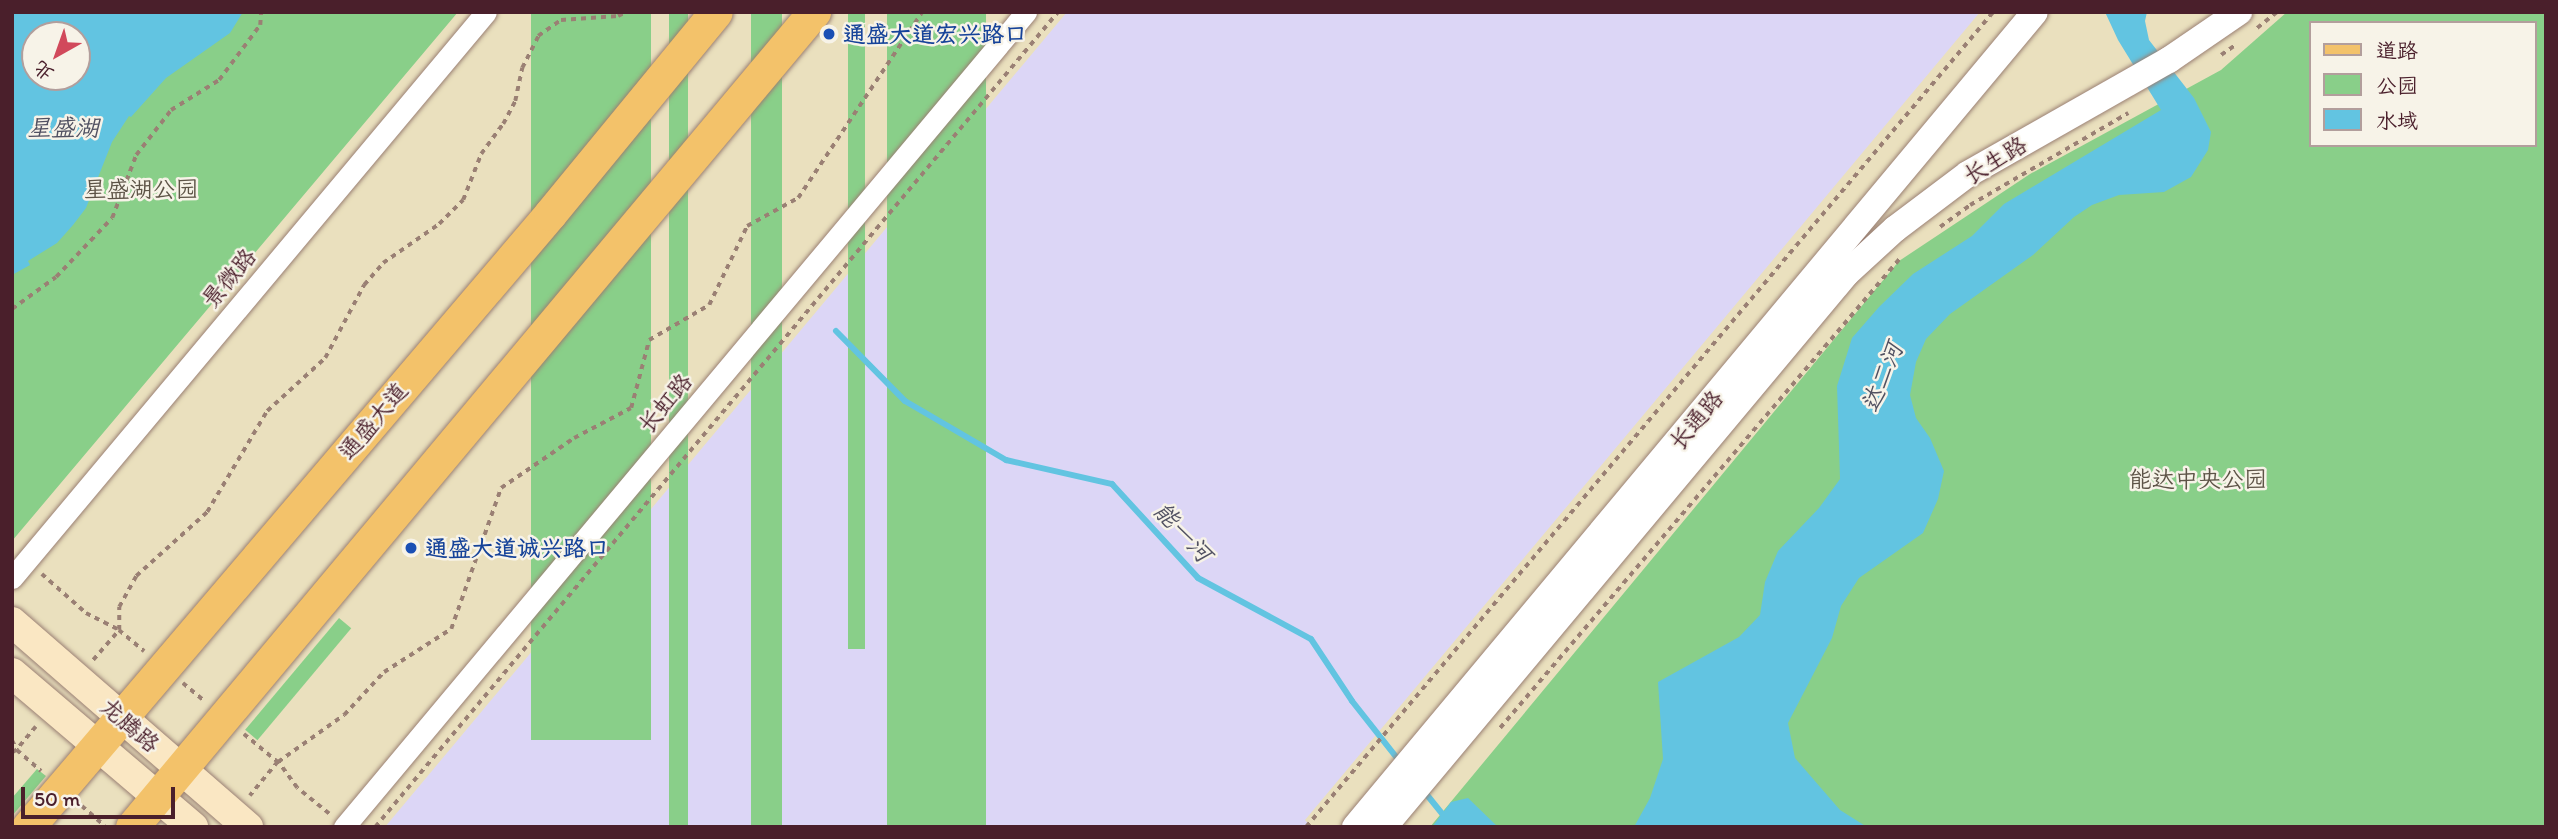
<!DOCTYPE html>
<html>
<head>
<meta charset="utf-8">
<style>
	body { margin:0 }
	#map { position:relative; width:2558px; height:839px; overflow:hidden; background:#eae0be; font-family:Itim,"LXGW WenKai TC",sans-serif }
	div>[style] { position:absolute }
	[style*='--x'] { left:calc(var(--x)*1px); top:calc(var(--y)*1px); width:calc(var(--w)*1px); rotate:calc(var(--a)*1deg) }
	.built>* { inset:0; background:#dcd6f6 }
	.green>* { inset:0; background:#89cf89; transform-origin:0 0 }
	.water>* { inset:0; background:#62c4e1 }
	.stream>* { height:6px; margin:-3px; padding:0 3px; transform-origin:3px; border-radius:3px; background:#62c4e1 }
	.path>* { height:3.5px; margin-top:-1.75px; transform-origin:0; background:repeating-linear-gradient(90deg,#9a8074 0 5px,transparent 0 10px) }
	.roads { filter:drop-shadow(0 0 2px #9a8074) drop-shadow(0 0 2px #9a8074) }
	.minor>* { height:21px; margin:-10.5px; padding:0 10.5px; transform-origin:10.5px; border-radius:10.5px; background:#fff }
	.tertiary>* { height:26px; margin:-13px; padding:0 13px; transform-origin:13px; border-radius:13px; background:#fff }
	.secondary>* { height:30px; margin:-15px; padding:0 15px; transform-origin:15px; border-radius:15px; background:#fae7c3 }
	.primary>* { height:33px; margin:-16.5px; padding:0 16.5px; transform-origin:16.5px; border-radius:16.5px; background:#f3c26a }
	.dots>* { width:19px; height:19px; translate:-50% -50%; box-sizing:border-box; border:4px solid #f7f3e8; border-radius:50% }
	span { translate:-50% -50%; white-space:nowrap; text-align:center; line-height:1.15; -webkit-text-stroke:5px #f7f3e8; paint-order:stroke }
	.transit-label { font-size:23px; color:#164399; font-weight:700 }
	.left { translate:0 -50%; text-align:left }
	.street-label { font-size:23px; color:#4a1f2b }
	.park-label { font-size:23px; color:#5d5447 }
	.water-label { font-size:24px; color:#515162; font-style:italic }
	.frame { position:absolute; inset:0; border:14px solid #4a1f2b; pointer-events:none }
	.legend { position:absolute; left:2309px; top:21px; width:228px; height:126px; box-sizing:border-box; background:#f7f3e8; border:2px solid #b29e9c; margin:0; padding:9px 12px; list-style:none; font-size:21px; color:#4a1f2b }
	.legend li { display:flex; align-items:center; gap:14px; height:35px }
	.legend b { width:35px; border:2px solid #b29e9c }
	.north { position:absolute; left:21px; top:21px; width:70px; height:70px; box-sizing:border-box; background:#f7f3e8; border:2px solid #b29e9c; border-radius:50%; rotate:220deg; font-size:19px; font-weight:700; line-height:28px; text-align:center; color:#4a1f2b }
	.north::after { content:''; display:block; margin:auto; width:24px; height:32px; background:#d1495b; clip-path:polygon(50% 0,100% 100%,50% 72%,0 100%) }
	.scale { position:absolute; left:21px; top:787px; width:154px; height:32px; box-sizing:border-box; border:4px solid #4a1f2b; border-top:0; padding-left:9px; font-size:21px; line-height:24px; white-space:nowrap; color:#4a1f2b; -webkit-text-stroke:5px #f7f3e8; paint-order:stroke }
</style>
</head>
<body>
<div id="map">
	<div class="built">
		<i style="clip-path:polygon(1067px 12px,1980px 12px,1305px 820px,1311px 827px,385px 827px)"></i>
	</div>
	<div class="green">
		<i style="clip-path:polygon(evenodd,12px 12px,458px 12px,12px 541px,12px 12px,35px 35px,77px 35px,77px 77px,35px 77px,35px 35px)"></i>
		<i style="left:531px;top:12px;width:120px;height:728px"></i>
		<i style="left:669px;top:12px;width:19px;height:820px"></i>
		<i style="left:751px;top:12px;width:31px;height:868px"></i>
		<i style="left:848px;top:12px;width:17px;height:637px"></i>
		<i style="left:887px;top:12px;width:99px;height:962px"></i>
		<i style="clip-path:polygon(evenodd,2287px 12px,2546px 12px,2546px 827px,1430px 827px,1899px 261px,2030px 174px,2221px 70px,2287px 12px,2311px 23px,2535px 23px,2535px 145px,2311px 145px,2311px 23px)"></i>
		<i style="left:339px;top:618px;width:16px;height:146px;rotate:40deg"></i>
		<i style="clip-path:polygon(37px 769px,46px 776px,12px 816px,12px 798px)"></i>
	</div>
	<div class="water">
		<i style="clip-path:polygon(evenodd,12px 12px,243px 12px,230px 33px,166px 78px,131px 117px,129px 116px,112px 142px,86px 208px,73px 225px,57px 243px,28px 261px,30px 265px,12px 275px,12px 12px,35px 35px,77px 35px,77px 77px,35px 77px,35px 35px)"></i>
		<i style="clip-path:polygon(2105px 12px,2147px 12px,2145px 21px,2149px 40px,2194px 98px,2211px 132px,2208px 150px,2191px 177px,2164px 192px,2119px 195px,2092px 205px,2074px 217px,2033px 255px,1950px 314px,1926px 339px,1916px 362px,1910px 395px,1916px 418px,1930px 438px,1944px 471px,1938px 499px,1923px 533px,1859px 578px,1841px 606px,1832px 638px,1788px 723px,1795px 758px,1840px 810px,1867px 827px,1634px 827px,1650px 798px,1663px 759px,1658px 682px,1739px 637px,1760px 615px,1765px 582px,1778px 551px,1819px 508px,1840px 479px,1837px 386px,1852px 338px,1879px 307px,1913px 274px,1972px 236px,2004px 204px,2161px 110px,2118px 40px)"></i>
		<i style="clip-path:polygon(1468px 798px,1498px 827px,1432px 827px,1451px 802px)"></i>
	</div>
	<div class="stream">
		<i style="--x:836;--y:331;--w:98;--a:45.4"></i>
		<i style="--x:905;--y:401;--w:117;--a:30.3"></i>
		<i style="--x:1006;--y:460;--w:109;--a:12.8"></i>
		<i style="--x:1112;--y:484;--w:127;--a:47.5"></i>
		<i style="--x:1198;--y:578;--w:128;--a:28.4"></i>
		<i style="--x:1311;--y:639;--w:74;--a:56.5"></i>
		<i style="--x:1352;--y:701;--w:79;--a:51.7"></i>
		<i style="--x:1423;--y:790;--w:48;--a:51"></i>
	</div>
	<div class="path">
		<i style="--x:2257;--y:28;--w:26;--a:-39"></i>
		<i style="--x:2221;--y:55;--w:19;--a:-35"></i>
		<i style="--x:1940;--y:227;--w:37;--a:-36"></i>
		<i style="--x:1970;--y:205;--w:183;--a:-30.2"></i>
		<i style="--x:12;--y:309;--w:54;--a:-36"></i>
		<i style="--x:56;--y:277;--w:81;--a:-46.5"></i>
		<i style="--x:112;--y:218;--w:67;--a:-69.1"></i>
		<i style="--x:136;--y:155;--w:57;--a:-52.1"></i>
		<i style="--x:171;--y:110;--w:57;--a:-32"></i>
		<i style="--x:219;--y:80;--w:69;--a:-53.3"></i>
		<i style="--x:260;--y:25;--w:13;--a:-86"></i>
		<i style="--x:42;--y:574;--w:59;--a:41.6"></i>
		<i style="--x:86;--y:613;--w:37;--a:27"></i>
		<i style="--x:119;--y:630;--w:23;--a:-90"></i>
		<i style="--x:119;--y:607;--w:35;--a:-61"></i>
		<i style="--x:136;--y:576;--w:96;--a:-42"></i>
		<i style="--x:207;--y:512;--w:117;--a:-59.3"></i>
		<i style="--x:267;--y:411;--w:79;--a:-42.4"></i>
		<i style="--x:325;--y:358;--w:83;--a:-61.9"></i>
		<i style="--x:364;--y:285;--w:29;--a:-49"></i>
		<i style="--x:383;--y:263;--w:68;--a:-34.9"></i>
		<i style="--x:439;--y:224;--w:34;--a:-45"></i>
		<i style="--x:463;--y:200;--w:49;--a:-68.6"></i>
		<i style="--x:481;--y:154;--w:37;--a:-54"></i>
		<i style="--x:503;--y:124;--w:26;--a:-62"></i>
		<i style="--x:515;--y:101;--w:34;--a:-78"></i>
		<i style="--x:522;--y:68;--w:36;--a:-63"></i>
		<i style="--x:538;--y:36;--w:28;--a:-35"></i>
		<i style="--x:561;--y:20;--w:57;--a:-4"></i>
		<i style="--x:618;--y:16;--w:9;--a:-27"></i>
		<i style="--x:93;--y:660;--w:40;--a:-49"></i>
		<i style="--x:119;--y:630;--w:33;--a:40"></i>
		<i style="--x:183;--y:683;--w:26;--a:40"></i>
		<i style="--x:36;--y:727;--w:30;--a:130"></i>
		<i style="--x:17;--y:750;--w:32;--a:41"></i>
		<i style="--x:1500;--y:728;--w:619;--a:-49.59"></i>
		<i style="--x:244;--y:734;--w:44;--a:39.5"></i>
		<i style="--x:278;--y:762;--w:44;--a:129.5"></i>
		<i style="--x:12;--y:740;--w:11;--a:63"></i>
		<i style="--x:17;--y:750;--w:6;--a:149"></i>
		<i style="--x:82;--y:806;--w:30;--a:41"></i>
		<i style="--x:329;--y:814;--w:41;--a:-140.9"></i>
		<i style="--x:297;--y:788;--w:32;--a:-126"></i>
		<i style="--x:278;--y:762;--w:81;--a:-35.5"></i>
		<i style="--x:344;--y:715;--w:59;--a:-47.1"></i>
		<i style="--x:384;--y:672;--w:80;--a:-32.7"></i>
		<i style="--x:451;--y:629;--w:150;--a:-70.5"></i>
		<i style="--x:501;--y:488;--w:88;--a:-34.4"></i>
		<i style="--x:574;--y:438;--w:64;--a:-27.8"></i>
		<i style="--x:631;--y:408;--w:70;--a:-75.2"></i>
		<i style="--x:649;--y:340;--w:69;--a:-30.3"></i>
		<i style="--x:709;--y:305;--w:88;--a:-64.3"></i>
		<i style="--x:747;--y:226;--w:58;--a:-28.8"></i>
		<i style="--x:798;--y:198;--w:224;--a:-56.3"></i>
		<i style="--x:375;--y:827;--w:1063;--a:-50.04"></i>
		<i style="--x:1306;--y:827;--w:1066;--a:-49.87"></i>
	</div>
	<div class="roads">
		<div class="minor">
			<i style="--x:12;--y:578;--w:738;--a:-50.06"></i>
			<i style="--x:344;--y:827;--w:1063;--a:-50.08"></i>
		</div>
		<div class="tertiary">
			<i style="--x:1355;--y:827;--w:1061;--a:-50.16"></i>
			<i style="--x:1384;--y:827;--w:721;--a:-50.12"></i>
			<i style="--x:1846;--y:274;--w:67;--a:-42.6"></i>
			<i style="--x:1895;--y:229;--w:91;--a:-37"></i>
			<i style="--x:1968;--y:174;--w:231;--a:-29.6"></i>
			<i style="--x:2169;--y:60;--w:85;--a:-34.4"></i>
		</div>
		<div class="secondary">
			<i style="--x:12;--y:622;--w:313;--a:41"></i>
			<i style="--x:12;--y:673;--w:238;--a:40.4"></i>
		</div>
		<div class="primary">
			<i style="--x:28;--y:827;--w:805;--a:-49.58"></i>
			<i style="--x:550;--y:214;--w:261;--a:-50.6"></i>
			<i style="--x:132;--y:827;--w:1063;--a:-50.08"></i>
		</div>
	</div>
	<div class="dots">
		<i style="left:829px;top:34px;background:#1a4fb4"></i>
		<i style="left:411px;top:548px;background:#1a4fb4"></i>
	</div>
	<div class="transit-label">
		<span class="left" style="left:843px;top:34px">通盛大道宏兴路口</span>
		<span class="left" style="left:425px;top:548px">通盛大道诚兴路口</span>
	</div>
	<div class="street-label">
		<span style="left:1995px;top:160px;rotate:-31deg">长生路</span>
		<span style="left:229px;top:278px;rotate:-50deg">景微路</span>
		<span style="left:665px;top:403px;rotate:-50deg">长虹路</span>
		<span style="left:1696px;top:420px;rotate:-50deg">长通路</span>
		<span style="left:373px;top:421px;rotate:-50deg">通盛大道</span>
		<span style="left:130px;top:725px;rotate:41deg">龙腾路</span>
	</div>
	<div class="park-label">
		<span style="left:141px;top:189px">星盛湖公园</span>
		<span style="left:2198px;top:479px">能达中央公园</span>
	</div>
	<div class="water-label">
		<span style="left:63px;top:128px">星盛湖</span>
		<span style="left:1882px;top:377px;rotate:-68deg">达二河</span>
		<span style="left:1183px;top:532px;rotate:47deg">能一河</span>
	</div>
	<div class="frame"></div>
	<ul class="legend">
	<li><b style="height:9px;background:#f3c26a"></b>道路</li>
	<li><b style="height:19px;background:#89cf89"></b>公园</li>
	<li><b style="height:19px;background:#62c4e1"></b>水域</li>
	</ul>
	<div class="north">北</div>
	<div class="scale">50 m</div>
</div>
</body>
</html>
